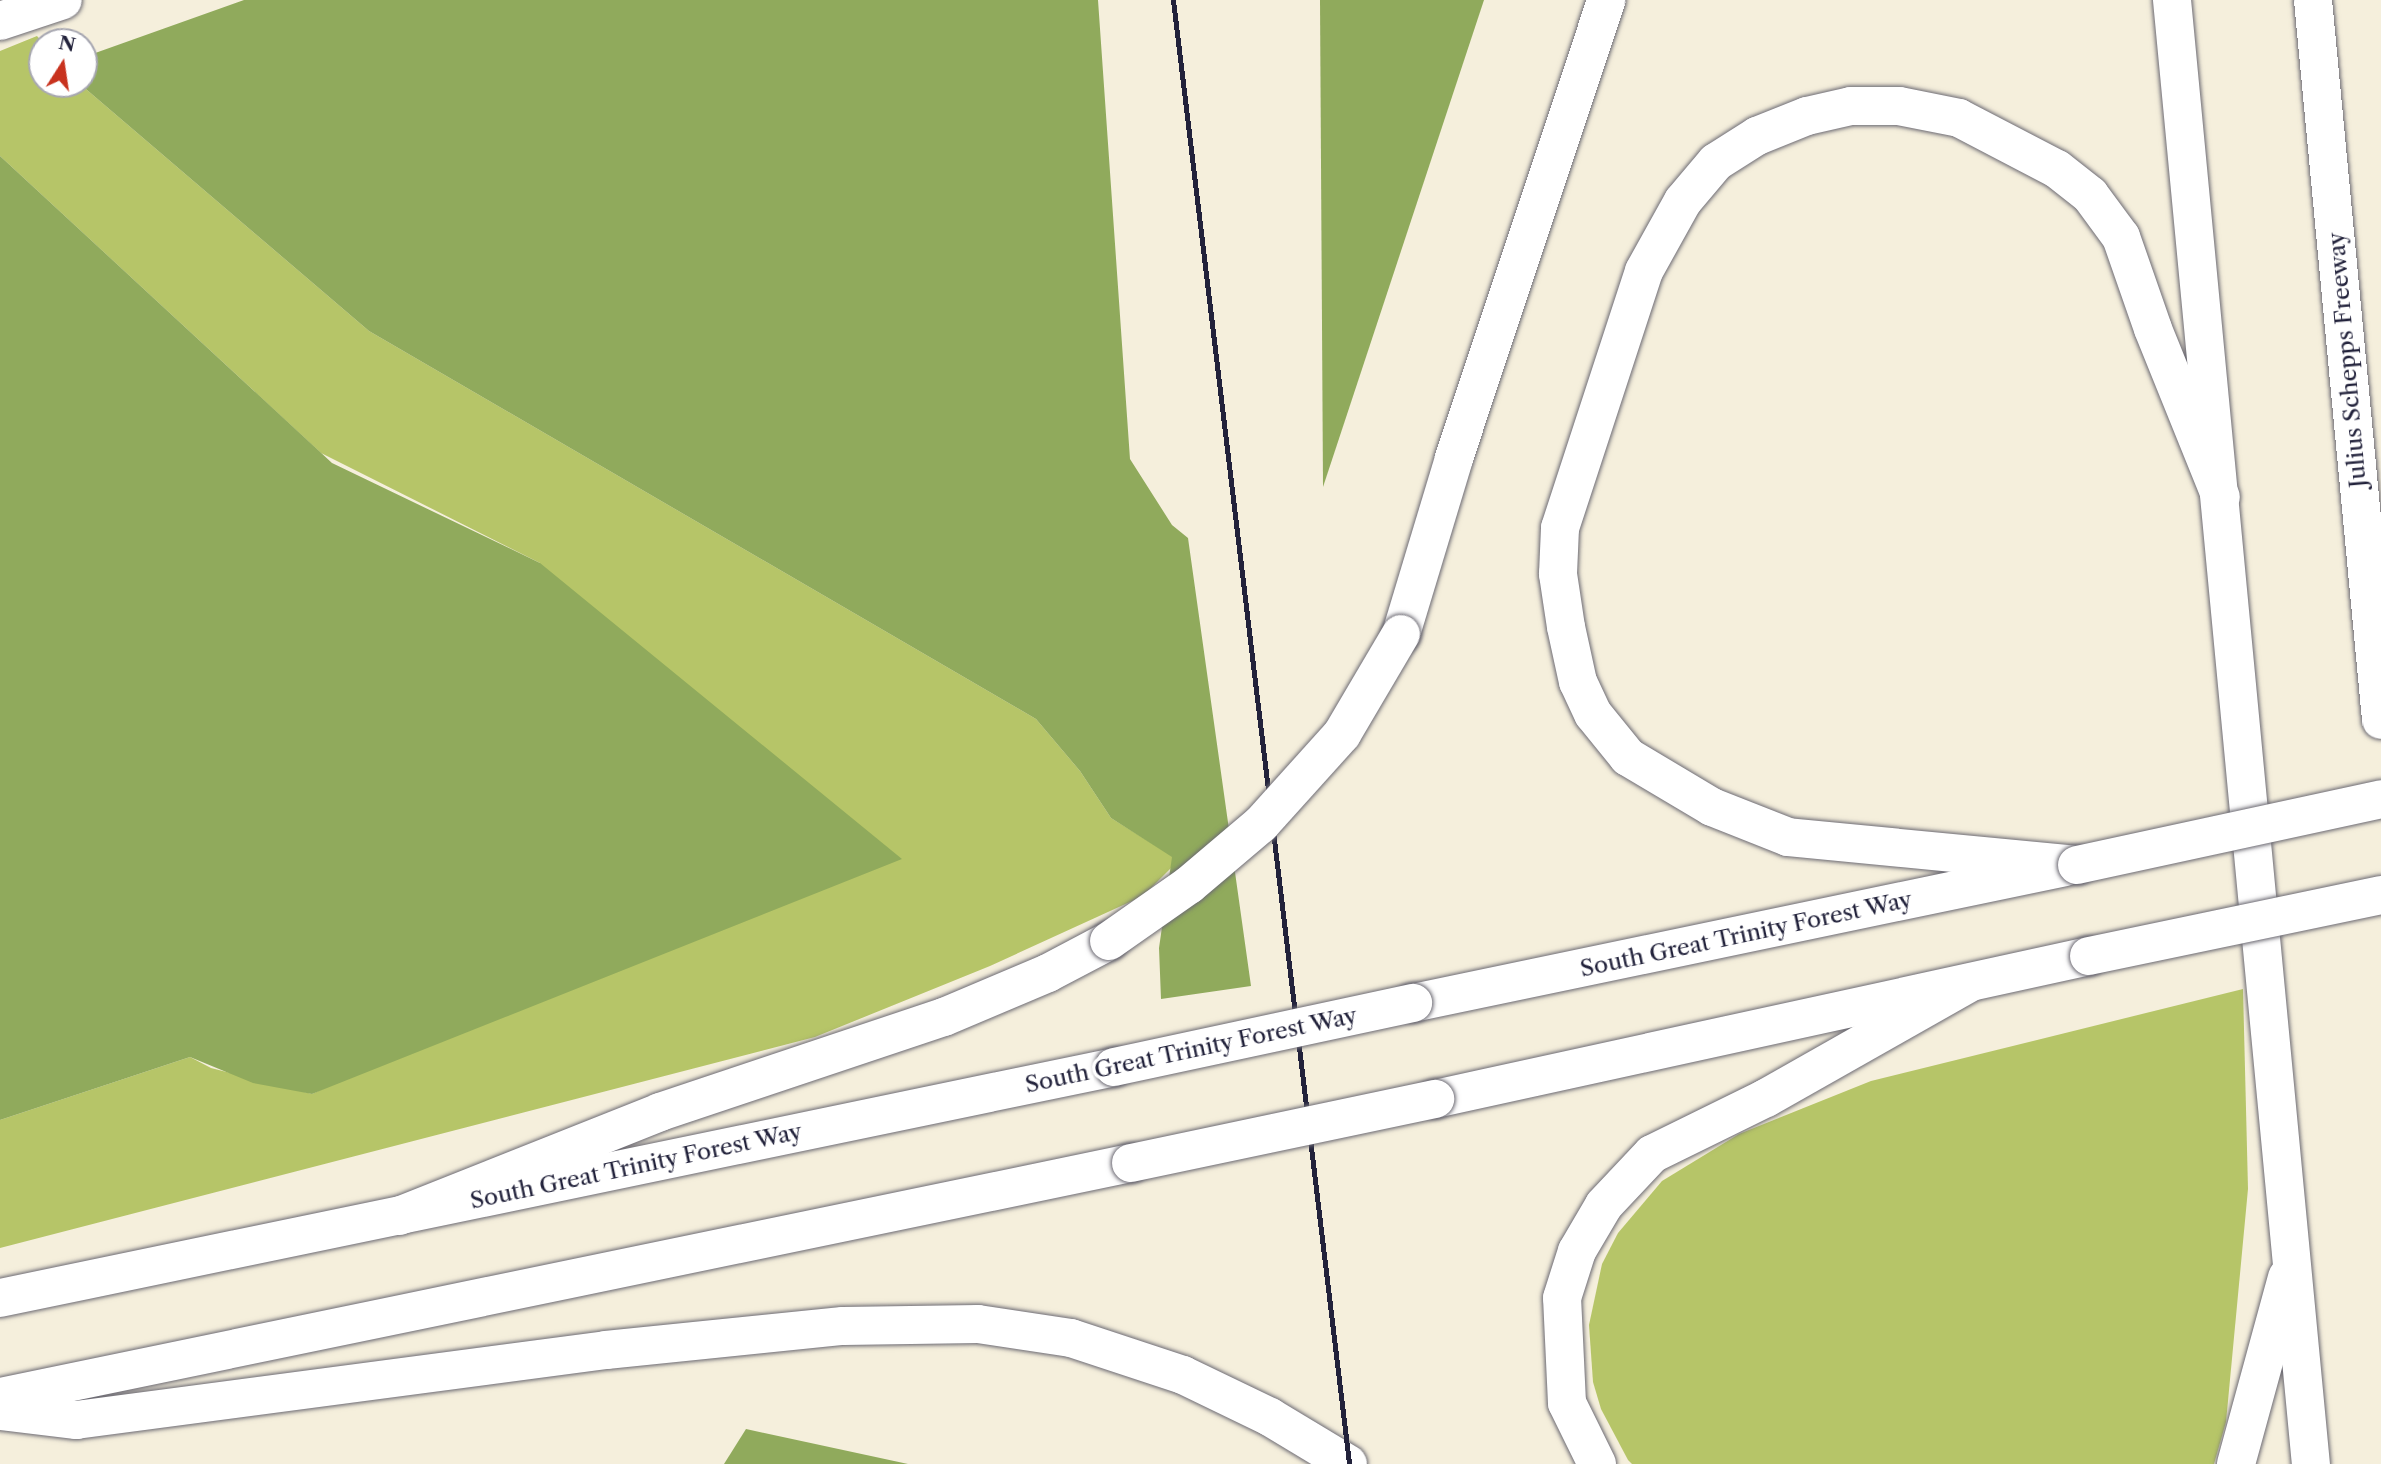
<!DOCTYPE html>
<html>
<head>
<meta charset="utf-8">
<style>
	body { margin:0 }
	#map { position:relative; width:2381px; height:1464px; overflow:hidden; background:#f5efdc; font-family:"Libre Caslon Text",serif }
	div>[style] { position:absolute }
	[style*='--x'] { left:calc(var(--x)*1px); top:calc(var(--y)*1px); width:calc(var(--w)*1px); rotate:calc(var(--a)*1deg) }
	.green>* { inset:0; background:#b6c568 }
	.forest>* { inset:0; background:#90aa5c }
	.roads { filter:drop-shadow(0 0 2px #6c6a73) drop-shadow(0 0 2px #6c6a73) }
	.street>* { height:38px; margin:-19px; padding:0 19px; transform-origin:19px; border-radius:19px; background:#fff }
	.primary>* { height:38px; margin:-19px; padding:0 19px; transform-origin:19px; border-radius:19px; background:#fff }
	.highway>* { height:38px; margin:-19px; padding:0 19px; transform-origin:19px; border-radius:19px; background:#fff }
	.rail>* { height:5px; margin:-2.5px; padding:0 2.5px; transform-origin:2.5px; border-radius:2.5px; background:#22223b }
	.bridges { filter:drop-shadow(0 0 2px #6c6a73) drop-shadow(0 0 2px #6c6a73) }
	.primary-bridge>* { height:38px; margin:-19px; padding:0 19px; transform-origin:19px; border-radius:19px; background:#fff }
	.highway-bridge>* { height:38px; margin:-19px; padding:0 19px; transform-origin:19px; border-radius:19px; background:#fff }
	span { translate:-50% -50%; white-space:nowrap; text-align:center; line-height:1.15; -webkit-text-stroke:7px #fff; paint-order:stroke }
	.street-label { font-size:23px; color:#22223b }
	.north { position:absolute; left:28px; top:28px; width:70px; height:70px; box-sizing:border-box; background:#fff; border:2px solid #a7a7b1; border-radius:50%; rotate:12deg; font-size:19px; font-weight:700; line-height:28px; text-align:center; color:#22223b }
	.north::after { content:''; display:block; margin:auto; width:24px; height:32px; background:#c8321e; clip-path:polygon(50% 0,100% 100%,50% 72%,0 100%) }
</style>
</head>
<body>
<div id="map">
	<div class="green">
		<i style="clip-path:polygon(37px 36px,42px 42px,42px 84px,80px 84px,369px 331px,1036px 719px,1080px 771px,1111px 818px,1172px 856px,1173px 866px,1143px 896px,990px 966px,815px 1037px,0 1248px,0 1120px,190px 1057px,211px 1068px,312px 1094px,363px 1070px,540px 563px,321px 453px,0 156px,0 51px)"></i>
		<i style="clip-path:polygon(2243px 989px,2248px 1189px,2226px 1422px,2214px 1464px,1632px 1464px,1628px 1460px,1601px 1409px,1593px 1382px,1589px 1325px,1602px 1264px,1618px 1233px,1662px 1181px,1739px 1134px,1871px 1081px)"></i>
	</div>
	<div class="forest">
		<i style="clip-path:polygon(244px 0,1098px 0,1130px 459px,1172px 525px,1188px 538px,1251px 986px,1161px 999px,1159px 948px,1172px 857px,1111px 818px,1080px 771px,1036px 719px,369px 331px,80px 84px,84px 84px,84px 57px)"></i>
		<i style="clip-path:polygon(1320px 0,1484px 0,1323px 487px)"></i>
		<i style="clip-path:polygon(0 156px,332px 463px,540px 563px,902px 859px,312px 1094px,253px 1083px,190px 1057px,0 1120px)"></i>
		<i style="clip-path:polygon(746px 1429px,908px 1464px,724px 1464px)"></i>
	</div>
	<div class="roads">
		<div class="street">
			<i style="--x:0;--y:21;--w:66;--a:-18.4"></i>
		</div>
		<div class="primary">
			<i style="--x:1413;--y:1003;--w:666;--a:-11.78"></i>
			<i style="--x:1435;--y:1099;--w:669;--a:-12.33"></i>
			<i style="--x:0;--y:1298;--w:1138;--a:-11.71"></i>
			<i style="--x:0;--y:1397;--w:1155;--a:-11.69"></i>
		</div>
		<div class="highway">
			<i style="--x:2172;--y:0;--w:1471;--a:84.58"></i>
			<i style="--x:2313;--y:0;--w:723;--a:84.6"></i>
			<i style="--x:1401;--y:634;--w:184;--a:-73.2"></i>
			<i style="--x:1454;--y:458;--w:483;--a:-71.6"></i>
			<i style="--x:2077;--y:865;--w:290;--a:-174.5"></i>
			<i style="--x:1788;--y:837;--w:82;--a:-158.5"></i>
			<i style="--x:1712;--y:807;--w:98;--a:-149.2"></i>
			<i style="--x:1628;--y:757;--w:55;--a:-129.1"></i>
			<i style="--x:1593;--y:714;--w:35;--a:-115"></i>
			<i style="--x:1578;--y:682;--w:56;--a:-102.3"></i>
			<i style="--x:1566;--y:627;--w:54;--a:-98.6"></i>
			<i style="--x:1558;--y:574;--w:46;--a:-87.5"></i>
			<i style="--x:1560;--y:528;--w:270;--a:-71.9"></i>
			<i style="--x:1644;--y:271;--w:80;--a:-60.9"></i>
			<i style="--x:1683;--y:201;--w:51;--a:-49.8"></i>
			<i style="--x:1716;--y:162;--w:49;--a:-32.4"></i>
			<i style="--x:1757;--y:136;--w:54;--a:-21.8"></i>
			<i style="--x:1807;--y:116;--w:45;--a:-12.8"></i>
			<i style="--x:1851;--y:106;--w:48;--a:0"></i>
			<i style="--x:1899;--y:106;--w:61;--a:11.3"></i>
			<i style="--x:1959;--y:118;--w:110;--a:27.5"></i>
			<i style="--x:2057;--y:169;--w:42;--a:38.2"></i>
			<i style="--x:2090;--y:195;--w:52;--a:53.6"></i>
			<i style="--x:2121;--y:237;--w:97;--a:70.8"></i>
			<i style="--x:2153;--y:329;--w:181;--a:68"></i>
			<i style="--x:399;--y:1216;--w:281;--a:-21.7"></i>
			<i style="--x:660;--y:1112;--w:299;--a:-18.5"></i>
			<i style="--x:944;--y:1017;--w:113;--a:-22.9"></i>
			<i style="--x:1048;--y:973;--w:69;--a:-27.7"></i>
			<i style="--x:0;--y:1411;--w:77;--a:6.8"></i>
			<i style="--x:76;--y:1420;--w:535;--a:-7.52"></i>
			<i style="--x:606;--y:1350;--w:238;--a:-5.8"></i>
			<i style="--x:843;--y:1326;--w:135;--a:-0.8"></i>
			<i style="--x:978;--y:1324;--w:94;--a:8.6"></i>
			<i style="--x:1071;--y:1338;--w:118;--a:18.3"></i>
			<i style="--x:1183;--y:1375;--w:97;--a:25.8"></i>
			<i style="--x:1270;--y:1417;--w:91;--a:31.1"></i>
			<i style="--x:1597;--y:1464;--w:68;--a:-116.2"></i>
			<i style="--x:1567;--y:1403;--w:105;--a:-92.7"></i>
			<i style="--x:1562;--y:1298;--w:49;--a:-72.3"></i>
			<i style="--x:1577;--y:1251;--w:53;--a:-59.6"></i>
			<i style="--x:1604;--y:1205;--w:70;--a:-46.7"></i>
			<i style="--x:1652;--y:1154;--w:127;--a:-26.2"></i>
			<i style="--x:1766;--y:1098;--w:233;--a:-29.5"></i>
			<i style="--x:2236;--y:1464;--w:194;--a:-74.7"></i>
		</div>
	</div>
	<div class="rail">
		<i style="--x:1173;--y:0;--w:1475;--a:83.14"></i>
	</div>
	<div class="bridges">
		<div class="primary-bridge">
			<i style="--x:2077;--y:865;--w:311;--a:-12.2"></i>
			<i style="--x:2089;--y:956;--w:298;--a:-11.8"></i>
			<i style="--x:1114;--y:1067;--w:306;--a:-12.1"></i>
			<i style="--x:1131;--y:1163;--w:311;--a:-11.9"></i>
		</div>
		<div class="highway-bridge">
			<i style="--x:1109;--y:941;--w:98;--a:-35"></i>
			<i style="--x:1189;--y:885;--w:94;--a:-40.3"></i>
			<i style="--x:1261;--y:824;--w:121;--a:-48"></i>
			<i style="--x:1342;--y:734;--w:116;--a:-59.5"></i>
		</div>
	</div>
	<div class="street-label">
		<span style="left:2347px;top:360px;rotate:-95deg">Julius Schepps Freeway</span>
		<span style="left:1746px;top:934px;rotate:-12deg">South Great Trinity Forest Way</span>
		<span style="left:1191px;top:1050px;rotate:-12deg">South Great Trinity Forest Way</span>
		<span style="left:636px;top:1166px;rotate:-12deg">South Great Trinity Forest Way</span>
	</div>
	<div class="north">N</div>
</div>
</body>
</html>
